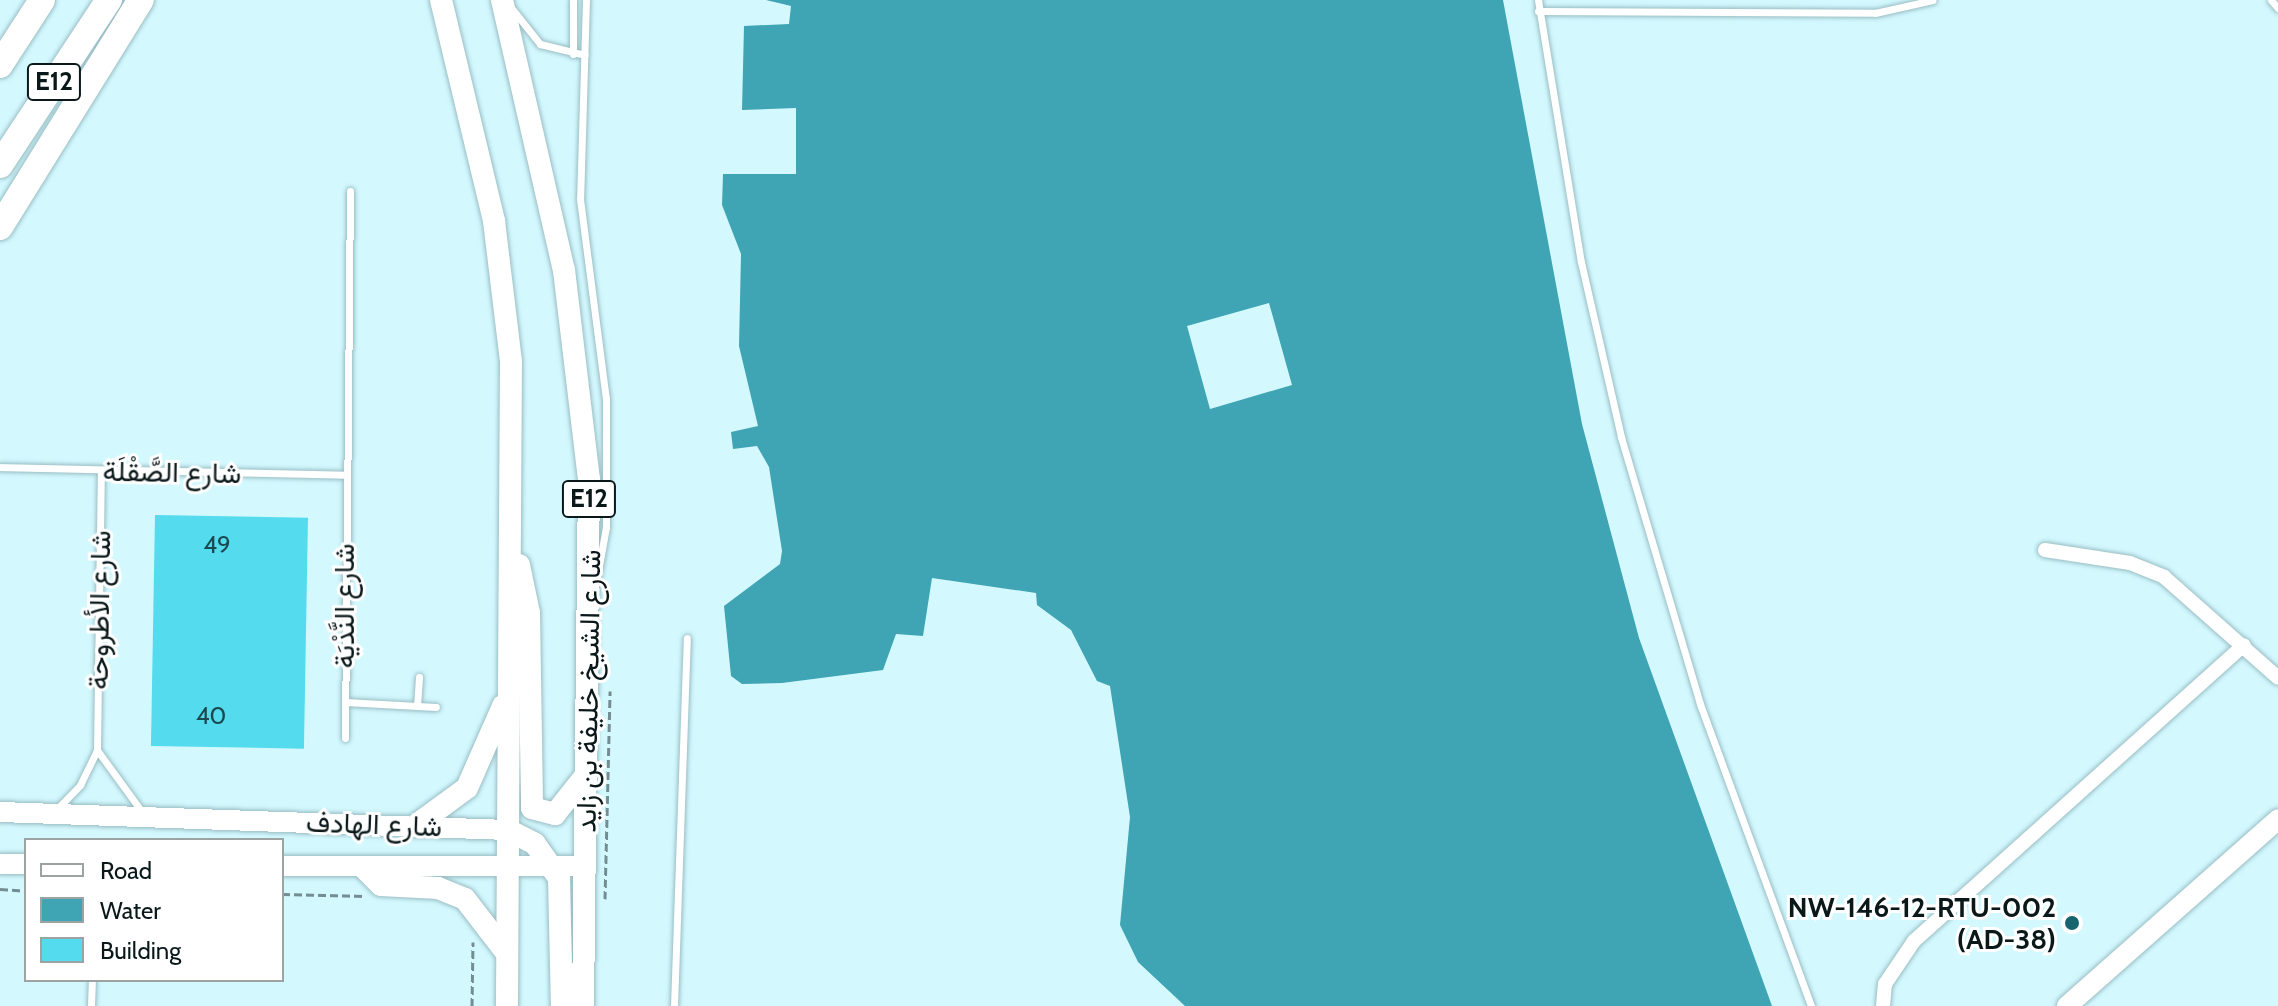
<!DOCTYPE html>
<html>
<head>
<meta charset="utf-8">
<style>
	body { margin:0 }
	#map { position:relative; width:2278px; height:1006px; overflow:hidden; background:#d3f9ff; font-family:Cabin,Vazirmatn,sans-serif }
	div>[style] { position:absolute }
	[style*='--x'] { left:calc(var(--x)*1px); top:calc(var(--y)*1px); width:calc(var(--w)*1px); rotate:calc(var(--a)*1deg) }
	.water>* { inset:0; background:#3fa4b3 }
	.building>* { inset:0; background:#54dbee; transform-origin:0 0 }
	.path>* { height:3px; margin-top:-1.5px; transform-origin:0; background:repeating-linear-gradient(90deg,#738d92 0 8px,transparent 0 12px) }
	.roads { filter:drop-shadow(0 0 2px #99bdc3) drop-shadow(0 0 2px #99bdc3) }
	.lane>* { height:7px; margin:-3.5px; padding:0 3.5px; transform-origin:3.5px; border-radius:3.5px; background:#fff }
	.street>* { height:14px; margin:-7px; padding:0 7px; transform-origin:7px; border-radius:7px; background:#fff }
	.secondary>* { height:20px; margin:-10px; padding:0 10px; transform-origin:10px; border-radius:10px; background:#fff }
	.primary>* { height:22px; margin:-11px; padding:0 11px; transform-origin:11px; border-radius:11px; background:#fff }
	.highway>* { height:26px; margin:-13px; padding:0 13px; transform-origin:13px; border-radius:13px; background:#fff }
	.dots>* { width:22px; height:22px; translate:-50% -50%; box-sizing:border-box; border:4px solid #fff; border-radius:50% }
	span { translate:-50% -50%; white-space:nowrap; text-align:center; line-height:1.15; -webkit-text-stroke:6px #fff; paint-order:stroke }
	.number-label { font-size:24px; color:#1c494f }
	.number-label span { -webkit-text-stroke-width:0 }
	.shield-label span { padding:2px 6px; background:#fff; border:2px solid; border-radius:6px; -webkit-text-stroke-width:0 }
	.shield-label { font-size:26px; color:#0a181a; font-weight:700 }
	.street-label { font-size:28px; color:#0a181a }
	.poi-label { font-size:28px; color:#0a181a; font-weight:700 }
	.right { translate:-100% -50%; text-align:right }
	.legend { position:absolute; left:24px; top:838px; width:260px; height:144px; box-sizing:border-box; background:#fff; border:2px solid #9da3a3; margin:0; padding:10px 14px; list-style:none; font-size:24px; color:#0a181a }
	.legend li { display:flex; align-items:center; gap:16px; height:40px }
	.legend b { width:40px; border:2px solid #9da3a3 }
</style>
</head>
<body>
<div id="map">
	<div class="water">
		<i style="clip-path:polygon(evenodd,766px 0,1503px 0,1582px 424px,1639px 638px,1772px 1006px,1185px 1006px,1138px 962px,1120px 925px,1130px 817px,1110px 686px,1097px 681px,1071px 630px,1037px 605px,1036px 593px,932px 578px,923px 636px,896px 634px,883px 670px,782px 683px,742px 684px,731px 676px,724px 606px,780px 564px,782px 551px,769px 467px,757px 446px,733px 449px,731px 432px,758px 426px,739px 346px,741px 254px,722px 205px,723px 174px,796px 174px,796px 108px,742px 110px,744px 26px,789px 24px,791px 6px,766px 0,1269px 303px,1292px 385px,1210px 409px,1187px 326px,1269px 303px)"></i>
	</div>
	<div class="building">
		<i style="left:155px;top:515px;width:153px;height:231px;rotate:1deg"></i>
	</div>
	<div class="path">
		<i style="--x:0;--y:889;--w:26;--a:4"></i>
		<i style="--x:282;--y:894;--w:84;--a:1.4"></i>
		<i style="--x:605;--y:899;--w:208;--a:-88.6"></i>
		<i style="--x:472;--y:1006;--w:64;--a:-89.1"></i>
	</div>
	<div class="roads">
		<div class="lane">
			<i style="--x:586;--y:0;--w:199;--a:91.7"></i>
			<i style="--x:580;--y:199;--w:201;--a:82.6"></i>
			<i style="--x:606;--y:398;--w:129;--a:90"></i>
			<i style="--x:606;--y:527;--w:56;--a:100.3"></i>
			<i style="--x:1538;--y:0;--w:266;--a:80.7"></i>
			<i style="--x:1581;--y:262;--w:180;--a:77.1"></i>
			<i style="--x:1621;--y:437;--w:278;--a:73.5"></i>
			<i style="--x:1700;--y:704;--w:322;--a:69.8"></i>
			<i style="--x:2271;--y:0;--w:11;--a:49"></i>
			<i style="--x:509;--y:5;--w:50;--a:51.5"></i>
			<i style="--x:540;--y:44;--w:46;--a:13.7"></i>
			<i style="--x:1538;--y:11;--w:337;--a:0.3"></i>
			<i style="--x:1875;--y:13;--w:59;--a:-12.6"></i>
			<i style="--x:573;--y:54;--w:54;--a:-90"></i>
			<i style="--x:0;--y:467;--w:343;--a:1.3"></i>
			<i style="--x:345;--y:702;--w:91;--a:3.1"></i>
			<i style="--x:417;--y:706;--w:29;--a:-86"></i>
			<i style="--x:345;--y:738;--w:547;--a:-89.48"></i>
			<i style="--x:97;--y:750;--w:77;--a:54"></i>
			<i style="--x:56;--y:810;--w:35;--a:-46"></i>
			<i style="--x:80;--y:785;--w:39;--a:-64"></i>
			<i style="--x:97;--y:750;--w:280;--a:-89.2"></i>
			<i style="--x:91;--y:1006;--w:26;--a:-88"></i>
			<i style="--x:674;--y:1006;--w:368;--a:-88"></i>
		</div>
		<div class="street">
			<i style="--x:2045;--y:550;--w:86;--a:8.7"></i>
			<i style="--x:2130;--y:563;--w:37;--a:22"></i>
			<i style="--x:2164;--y:577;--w:152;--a:41.5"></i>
			<i style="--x:1883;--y:1006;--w:22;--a:-85"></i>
			<i style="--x:1885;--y:984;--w:52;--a:-56"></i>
			<i style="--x:1914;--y:941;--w:443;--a:-41.9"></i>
		</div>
		<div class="secondary">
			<i style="--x:0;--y:812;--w:508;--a:2.03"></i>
			<i style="--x:0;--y:864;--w:26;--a:0"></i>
			<i style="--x:282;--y:866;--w:303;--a:0"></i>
			<i style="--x:2067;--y:1006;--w:282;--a:-41.5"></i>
		</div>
		<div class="primary">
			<i style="--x:441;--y:0;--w:227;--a:76.5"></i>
			<i style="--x:494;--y:221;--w:141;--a:83.1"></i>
			<i style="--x:511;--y:361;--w:645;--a:90.36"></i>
			<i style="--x:502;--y:0;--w:277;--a:77.1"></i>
			<i style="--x:564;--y:270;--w:210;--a:83.2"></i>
			<i style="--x:589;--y:479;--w:527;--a:90.65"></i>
			<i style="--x:519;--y:565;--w:49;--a:78.2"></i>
			<i style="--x:529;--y:613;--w:195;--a:89.1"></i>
			<i style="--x:532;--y:808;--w:24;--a:15"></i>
			<i style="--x:555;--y:814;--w:50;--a:-51.5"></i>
			<i style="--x:415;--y:826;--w:64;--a:-36.2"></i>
			<i style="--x:467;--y:788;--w:90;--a:-66.3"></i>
			<i style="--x:508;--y:830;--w:30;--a:27"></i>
			<i style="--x:535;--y:844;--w:42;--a:54.8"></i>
			<i style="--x:559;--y:878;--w:128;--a:88.7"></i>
			<i style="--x:363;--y:867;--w:25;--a:45"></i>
			<i style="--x:381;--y:885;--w:57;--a:3"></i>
			<i style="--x:438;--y:888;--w:29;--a:22"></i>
			<i style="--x:465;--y:899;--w:66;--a:52.4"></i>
		</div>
		<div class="highway">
			<i style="--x:0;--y:65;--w:77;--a:-57.1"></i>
			<i style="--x:0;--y:165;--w:198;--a:-56.6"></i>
			<i style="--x:0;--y:227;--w:267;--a:-58.2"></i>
		</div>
	</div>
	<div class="dots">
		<i style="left:2072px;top:923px;background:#18646e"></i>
	</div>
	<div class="number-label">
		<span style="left:217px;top:545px">49</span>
		<span style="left:211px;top:716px">40</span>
	</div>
	<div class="shield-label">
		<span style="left:54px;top:82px">E12</span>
		<span style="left:589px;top:499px">E12</span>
	</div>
	<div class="street-label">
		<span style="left:172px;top:472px;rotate:1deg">شارع الصَّقْلَة</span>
		<span style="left:344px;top:606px;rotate:-90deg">شارع النَّدْيَة</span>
		<span style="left:99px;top:610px;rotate:-89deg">شارع الأطروحة</span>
		<span style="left:588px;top:691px;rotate:-89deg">شارع الشيخ خليفة بن زايد</span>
		<span style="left:374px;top:824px;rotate:2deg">شارع الهادف</span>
	</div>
	<div class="poi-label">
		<span class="right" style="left:2056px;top:923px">NW-146-12-RTU-002<br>(AD-38)</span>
	</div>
	<ul class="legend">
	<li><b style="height:10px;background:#fff"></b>Road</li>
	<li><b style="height:22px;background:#3fa4b3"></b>Water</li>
	<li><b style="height:22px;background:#54dbee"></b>Building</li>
	</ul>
</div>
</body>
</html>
